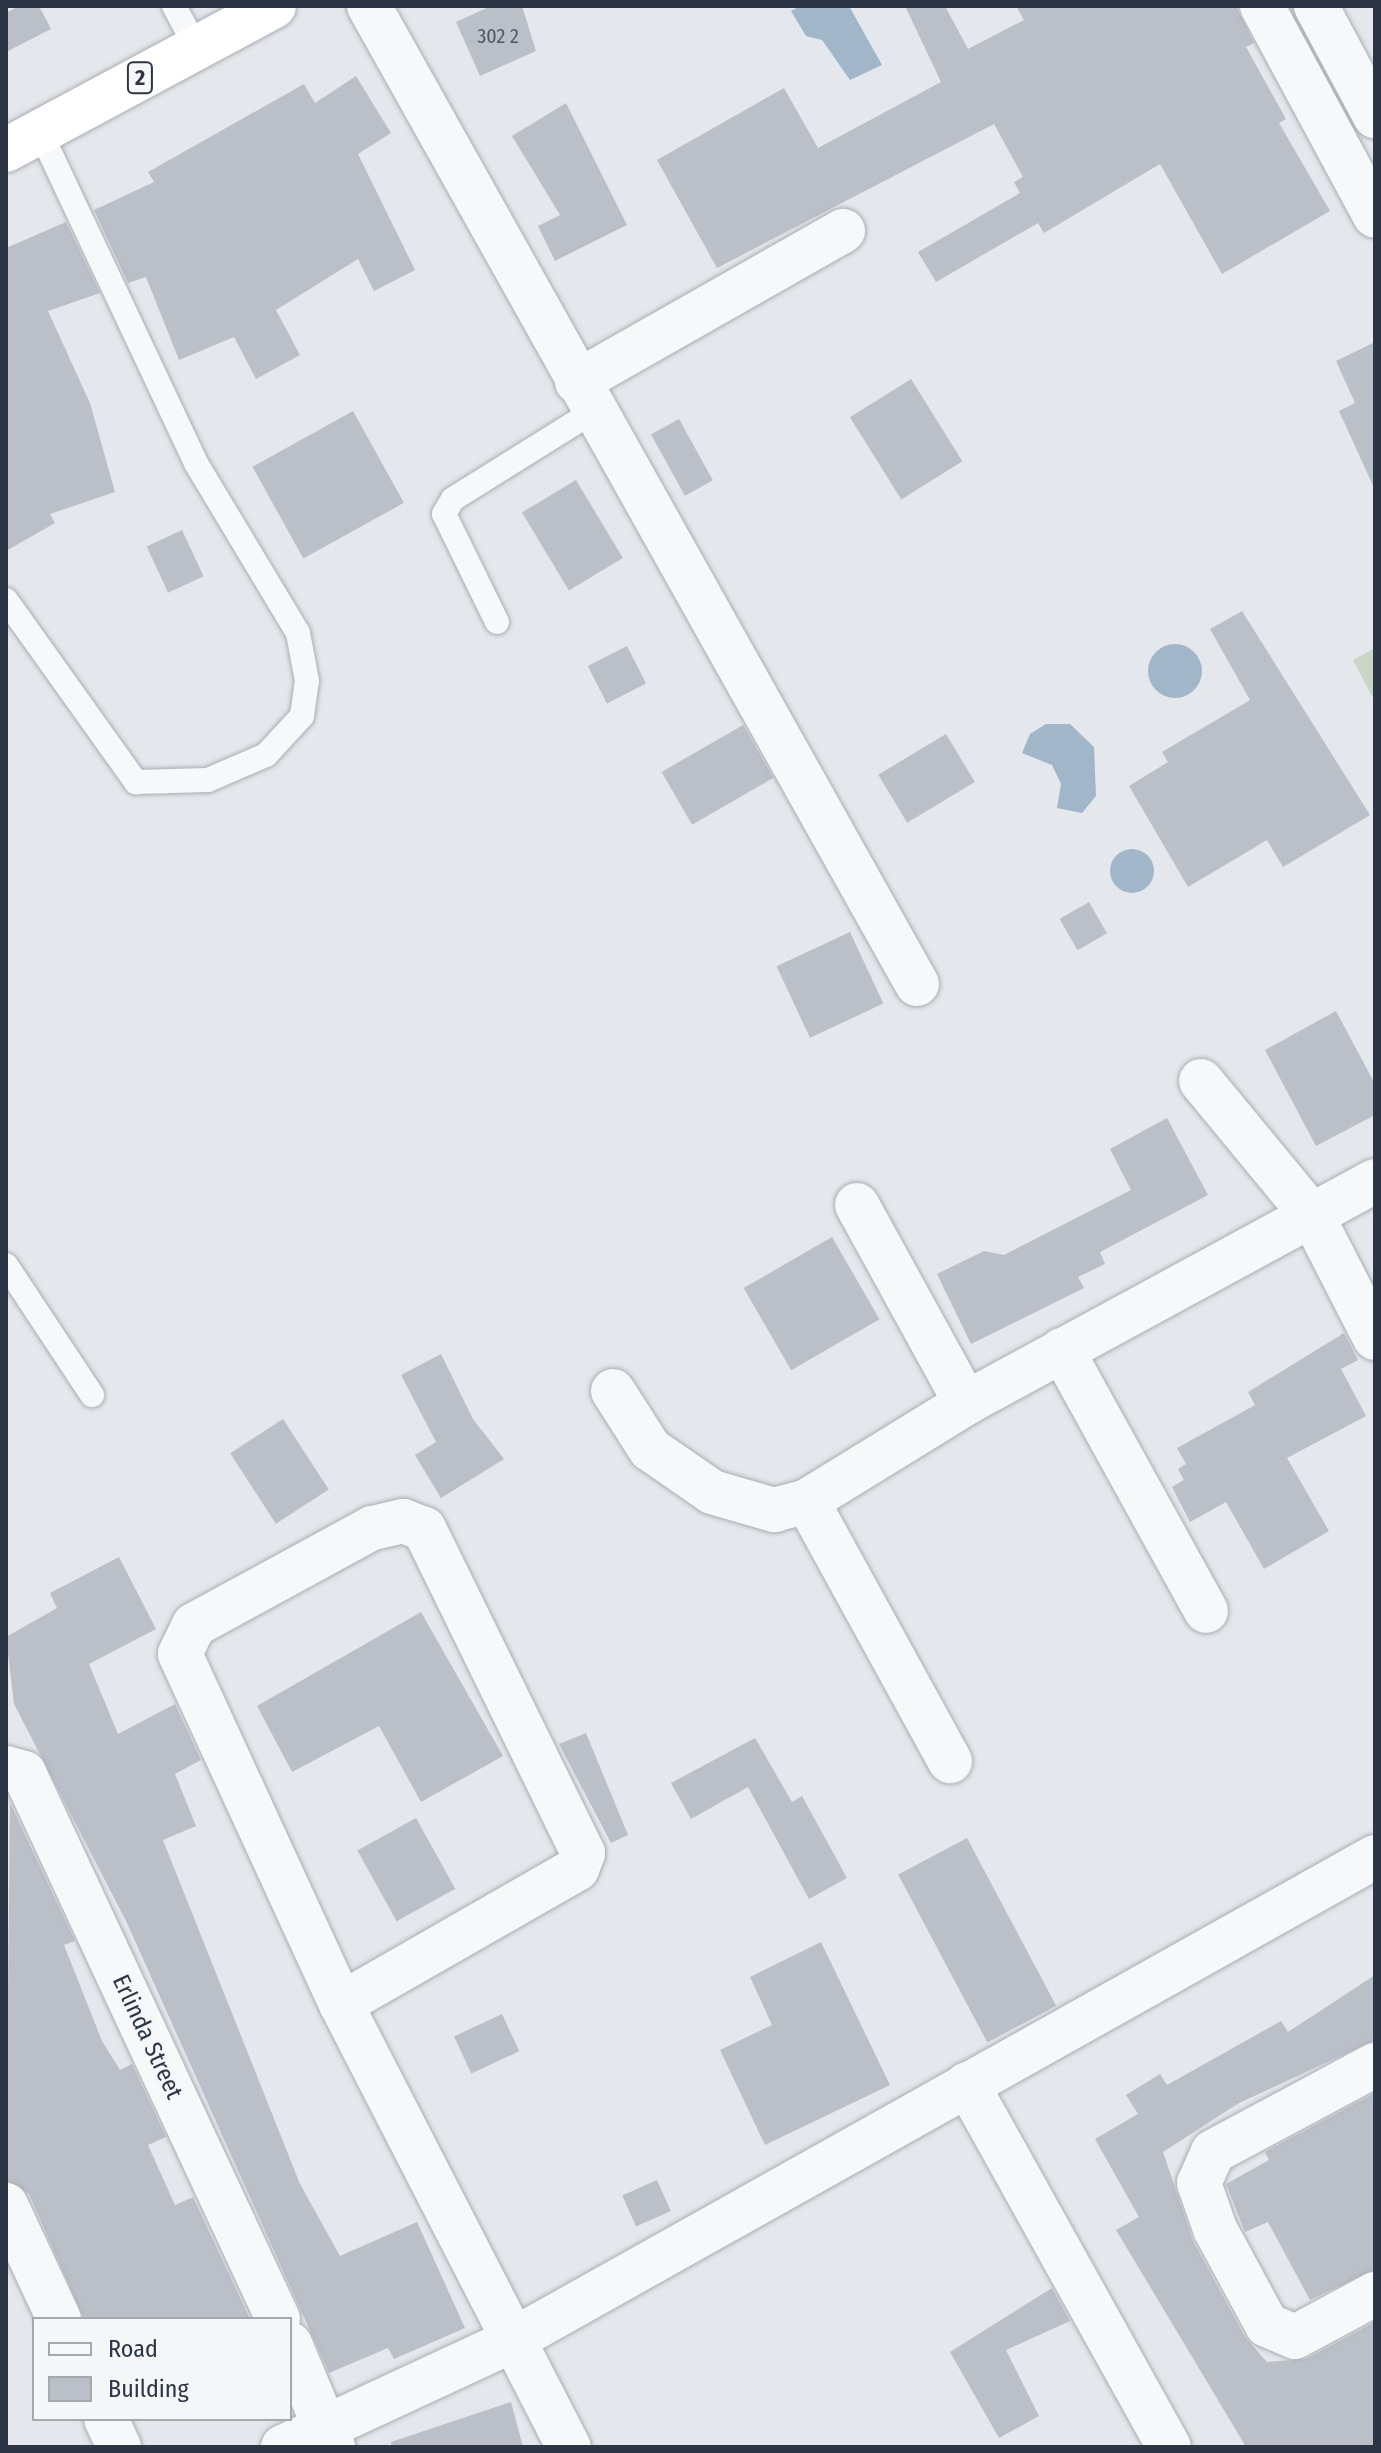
<!DOCTYPE html>
<html>
<head>
<meta charset="utf-8">
<style>
	body { margin:0 }
	#map { position:relative; width:1381px; height:2453px; overflow:hidden; background:#e4e7eb; font-family:"Fira Sans Condensed",sans-serif }
	div>[style] { position:absolute }
	[style*='--x'] { left:calc(var(--x)*1px); top:calc(var(--y)*1px); width:calc(var(--w)*1px); rotate:calc(var(--a)*1deg) }
	.green>* { inset:0; background:#cad5c5 }
	.water>* { inset:0; background:#a1b6c9 }
	.round { border-radius:50% }
	.building>* { inset:0; background:#bbc0c8; transform-origin:0 0 }
	.roads { filter:drop-shadow(0 0 2px #a9aeb5) drop-shadow(0 0 2px #a9aeb5) }
	.lane>* { height:24px; margin:-12px; padding:0 12px; transform-origin:12px; border-radius:12px; background:#f7f8f9 }
	.street>* { height:44px; margin:-22px; padding:0 22px; transform-origin:22px; border-radius:22px; background:#f7f8f9 }
	.highway>* { height:44px; margin:-22px; padding:0 22px; transform-origin:22px; border-radius:22px; background:#fff }
	span { translate:-50% -50%; white-space:nowrap; text-align:center; line-height:1.15; -webkit-text-stroke:6px #f4f6f8; paint-order:stroke }
	.number-label { font-size:20px; color:#505864 }
	.number-label span { -webkit-text-stroke-width:0 }
	.shield-label span { padding:2px 6px; background:#f4f6f8; border:2px solid; border-radius:6px; -webkit-text-stroke-width:0 }
	.shield-label { font-size:22px; color:#2c3543; font-weight:700 }
	.street-label { font-size:24px; color:#2c3543 }
	.frame { position:absolute; inset:0; border:8px solid #2c3543; pointer-events:none }
	.legend { position:absolute; left:32px; top:2317px; width:260px; height:104px; box-sizing:border-box; background:#f4f6f8; border:2px solid #a4a9b0; margin:0; padding:10px 14px; list-style:none; font-size:24px; color:#2c3543 }
	.legend li { display:flex; align-items:center; gap:16px; height:40px }
	.legend b { width:40px; border:2px solid #a4a9b0 }
</style>
</head>
<body>
<div id="map">
	<div class="green">
		<i style="clip-path:polygon(1375px 648px,1375px 702px,1353px 660px)"></i>
	</div>
	<div class="water">
		<i style="clip-path:polygon(800px 6px,849px 6px,882px 65px,850px 80px,822px 40px,806px 36px,791px 11px)"></i>
		<i class="round" style="left:1148px;top:644px;width:54px;height:54px"></i>
		<i style="clip-path:polygon(1046px 724px,1070px 724px,1094px 747px,1096px 796px,1082px 813px,1057px 808px,1061px 784px,1052px 765px,1022px 753px,1030px 734px)"></i>
		<i class="round" style="left:1110px;top:849px;width:44px;height:44px"></i>
	</div>
	<div class="building">
		<i style="clip-path:polygon(19px 6px,39px 6px,51px 29px,6px 52px,6px 13px)"></i>
		<i style="clip-path:polygon(491px 6px,522px 6px,536px 51px,480px 76px,456px 22px)"></i>
		<i style="clip-path:polygon(905px 6px,945px 6px,968px 49px,1024px 20px,1016px 6px,1236px 6px,1254px 43px,1246px 47px,1286px 119px,1279px 123px,1330px 211px,1222px 274px,1160px 164px,1044px 233px,1038px 223px,936px 282px,918px 252px,1020px 193px,1014px 182px,1023px 177px,994px 124px,717px 268px,657px 160px,784px 88px,818px 148px,941px 82px)"></i>
		<i style="clip-path:polygon(356px 76px,391px 133px,358px 154px,415px 270px,374px 291px,358px 259px,276px 310px,300px 355px,256px 379px,234px 337px,179px 360px,146px 277px,128px 283px,94px 210px,154px 182px,148px 172px,304px 84px,315px 103px)"></i>
		<i style="clip-path:polygon(566px 103px,627px 225px,555px 261px,538px 226px,560px 215px,512px 136px)"></i>
		<i style="clip-path:polygon(66px 222px,100px 293px,48px 311px,90px 403px,115px 492px,50px 514px,55px 523px,6px 551px,6px 248px)"></i>
		<i style="clip-path:polygon(1375px 342px,1375px 490px,1339px 411px,1355px 403px,1336px 361px)"></i>
		<i style="left:911px;top:379px;width:97px;height:72px;rotate:58deg"></i>
		<i style="left:353px;top:411px;width:105px;height:115px;rotate:61deg"></i>
		<i style="left:679px;top:419px;width:70px;height:32px;rotate:61deg"></i>
		<i style="left:576px;top:480px;width:91px;height:63px;rotate:59deg"></i>
		<i style="left:182px;top:530px;width:51px;height:39px;rotate:65deg"></i>
		<i style="clip-path:polygon(1242px 611px,1370px 815px,1283px 867px,1267px 840px,1188px 887px,1129px 786px,1168px 762px,1162px 752px,1250px 700px,1210px 629px)"></i>
		<i style="left:627px;top:646px;width:42px;height:44px;rotate:63deg"></i>
		<i style="left:743px;top:725px;width:61px;height:94px;rotate:60deg"></i>
		<i style="left:946px;top:734px;width:56px;height:79px;rotate:59deg"></i>
		<i style="left:1089px;top:902px;width:36px;height:34px;rotate:60deg"></i>
		<i style="left:850px;top:932px;width:79px;height:81px;rotate:65deg"></i>
		<i style="clip-path:polygon(1336px 1011px,1375px 1084px,1375px 1115px,1316px 1146px,1265px 1050px)"></i>
		<i style="clip-path:polygon(1167px 1118px,1208px 1195px,1100px 1252px,1105px 1264px,1078px 1277px,1084px 1288px,971px 1344px,937px 1274px,984px 1251px,1004px 1255px,1131px 1190px,1110px 1149px)"></i>
		<i style="left:832px;top:1237px;width:95px;height:102px;rotate:60deg"></i>
		<i style="clip-path:polygon(1344px 1333px,1358px 1360px,1341px 1369px,1366px 1416px,1287px 1458px,1329px 1531px,1264px 1569px,1226px 1502px,1190px 1522px,1172px 1487px,1184px 1480px,1178px 1469px,1186px 1464px,1177px 1448px,1255px 1405px,1248px 1392px)"></i>
		<i style="clip-path:polygon(441px 1354px,473px 1419px,504px 1459px,441px 1498px,415px 1455px,436px 1442px,401px 1375px)"></i>
		<i style="left:283px;top:1419px;width:84px;height:63px;rotate:57deg"></i>
		<i style="clip-path:polygon(119px 1557px,156px 1629px,89px 1664px,118px 1734px,175px 1704px,201px 1760px,175px 1774px,196px 1826px,163px 1840px,300px 2184px,340px 2256px,417px 2222px,465px 2328px,394px 2359px,388px 2348px,329px 2373px,126px 1921px,14px 1704px,6px 1637px,57px 1608px,50px 1593px)"></i>
		<i style="clip-path:polygon(421px 1612px,503px 1756px,421px 1802px,379px 1726px,292px 1772px,257px 1706px)"></i>
		<i style="clip-path:polygon(586px 1733px,628px 1835px,611px 1843px,559px 1744px)"></i>
		<i style="clip-path:polygon(755px 1738px,792px 1802px,802px 1796px,847px 1878px,809px 1899px,748px 1787px,691px 1819px,671px 1783px)"></i>
		<i style="clip-path:polygon(10px 1803px,75px 1941px,64px 1945px,102px 2041px,120px 2070px,132px 2064px,166px 2137px,148px 2145px,175px 2205px,193px 2197px,250px 2319px,84px 2319px,29px 2194px,6px 2180px)"></i>
		<i style="left:416px;top:1818px;width:81px;height:67px;rotate:61deg"></i>
		<i style="left:967px;top:1838px;width:190px;height:78px;rotate:62deg"></i>
		<i style="clip-path:polygon(821px 1942px,890px 2085px,765px 2145px,720px 2050px,772px 2025px,750px 1977px)"></i>
		<i style="clip-path:polygon(1375px 1975px,1375px 2040px,1239px 2103px,1163px 2152px,1193px 2241px,1245px 2337px,1267px 2362px,1306px 2359px,1375px 2322px,1375px 2447px,1246px 2447px,1116px 2230px,1139px 2217px,1095px 2139px,1138px 2114px,1126px 2095px,1160px 2074px,1167px 2085px,1281px 2021px,1288px 2032px)"></i>
		<i style="left:502px;top:2014px;width:41px;height:53px;rotate:65deg"></i>
		<i style="clip-path:polygon(1375px 2093px,1375px 2269px,1310px 2300px,1268px 2222px,1245px 2232px,1226px 2184px,1269px 2160px,1265px 2152px)"></i>
		<i style="left:657px;top:2180px;width:34px;height:38px;rotate:66deg"></i>
		<i style="clip-path:polygon(1052px 2288px,1070px 2321px,1006px 2350px,1039px 2416px,999px 2438px,950px 2352px)"></i>
		<i style="clip-path:polygon(511px 2402px,523px 2447px,392px 2447px,391px 2442px)"></i>
	</div>
	<div class="roads">
		<div class="lane">
			<i style="--x:174;--y:6;--w:47;--a:61.8"></i>
			<i style="--x:6;--y:600;--w:224;--a:54.5"></i>
			<i style="--x:136;--y:782;--w:72;--a:-1.6"></i>
			<i style="--x:208;--y:780;--w:63;--a:-23.3"></i>
			<i style="--x:266;--y:755;--w:53;--a:-47.3"></i>
			<i style="--x:302;--y:716;--w:35;--a:-82"></i>
			<i style="--x:307;--y:681;--w:49;--a:-100.6"></i>
			<i style="--x:298;--y:633;--w:198;--a:-121"></i>
			<i style="--x:196;--y:463;--w:367;--a:-115.2"></i>
			<i style="--x:497;--y:622;--w:120;--a:-116.1"></i>
			<i style="--x:444;--y:514;--w:17;--a:-59"></i>
			<i style="--x:453;--y:499;--w:164;--a:-32"></i>
			<i style="--x:6;--y:1265;--w:156;--a:56.5"></i>
		</div>
		<div class="street">
			<i style="--x:369;--y:6;--w:1121;--a:60.74"></i>
			<i style="--x:1262;--y:6;--w:238;--a:61.7"></i>
			<i style="--x:1316;--y:6;--w:125;--a:61.8"></i>
			<i style="--x:577;--y:382;--w:306;--a:-29.6"></i>
			<i style="--x:1201;--y:1081;--w:176;--a:50.5"></i>
			<i style="--x:1313;--y:1217;--w:136;--a:62.9"></i>
			<i style="--x:857;--y:1205;--w:226;--a:61.2"></i>
			<i style="--x:1062;--y:1350;--w:298;--a:61.1"></i>
			<i style="--x:613;--y:1391;--w:69;--a:57.5"></i>
			<i style="--x:650;--y:1449;--w:75;--a:34.7"></i>
			<i style="--x:712;--y:1492;--w:65;--a:16.2"></i>
			<i style="--x:774;--y:1510;--w:34;--a:-15"></i>
			<i style="--x:807;--y:1501;--w:187;--a:-31.6"></i>
			<i style="--x:966;--y:1403;--w:465;--a:-28.5"></i>
			<i style="--x:807;--y:1501;--w:297;--a:61.2"></i>
			<i style="--x:6;--y:1768;--w:19;--a:16"></i>
			<i style="--x:24;--y:1773;--w:602;--a:65.05"></i>
			<i style="--x:341;--y:2004;--w:272;--a:-29.8"></i>
			<i style="--x:577;--y:1869;--w:17;--a:-69"></i>
			<i style="--x:583;--y:1853;--w:361;--a:-116.1"></i>
			<i style="--x:424;--y:1529;--w:22;--a:-159"></i>
			<i style="--x:403;--y:1521;--w:32;--a:167"></i>
			<i style="--x:372;--y:1528;--w:203;--a:151.4"></i>
			<i style="--x:194;--y:1625;--w:32;--a:116"></i>
			<i style="--x:180;--y:1654;--w:385;--a:65.3"></i>
			<i style="--x:341;--y:2004;--w:498;--a:62.8"></i>
			<i style="--x:1375;--y:2065;--w:184;--a:151.8"></i>
			<i style="--x:1213;--y:2152;--w:34;--a:114"></i>
			<i style="--x:1199;--y:2183;--w:49;--a:70.8"></i>
			<i style="--x:1215;--y:2229;--w:109;--a:61.6"></i>
			<i style="--x:1267;--y:2325;--w:30;--a:23"></i>
			<i style="--x:1295;--y:2337;--w:91;--a:-28.3"></i>
			<i style="--x:967;--y:2084;--w:415;--a:60.9"></i>
			<i style="--x:6;--y:2205;--w:126;--a:65.1"></i>
			<i style="--x:290;--y:2344;--w:112;--a:67.3"></i>
			<i style="--x:106;--y:2419;--w:31;--a:65"></i>
			<i style="--x:283;--y:2447;--w:251;--a:-24.9"></i>
			<i style="--x:511;--y:2341;--w:990;--a:-29.26"></i>
		</div>
		<div class="highway">
			<i style="--x:6;--y:150;--w:304;--a:-28.2"></i>
		</div>
	</div>
	<div class="number-label">
		<span style="left:498px;top:36px">302 2</span>
	</div>
	<div class="shield-label">
		<span style="left:140px;top:78px">2</span>
	</div>
	<div class="street-label">
		<span style="left:147px;top:2037px;rotate:65deg">Erlinda Street</span>
	</div>
	<div class="frame"></div>
	<ul class="legend">
	<li><b style="height:10px;background:#f7f8f9"></b>Road</li>
	<li><b style="height:22px;background:#bbc0c8"></b>Building</li>
	</ul>
</div>
</body>
</html>
